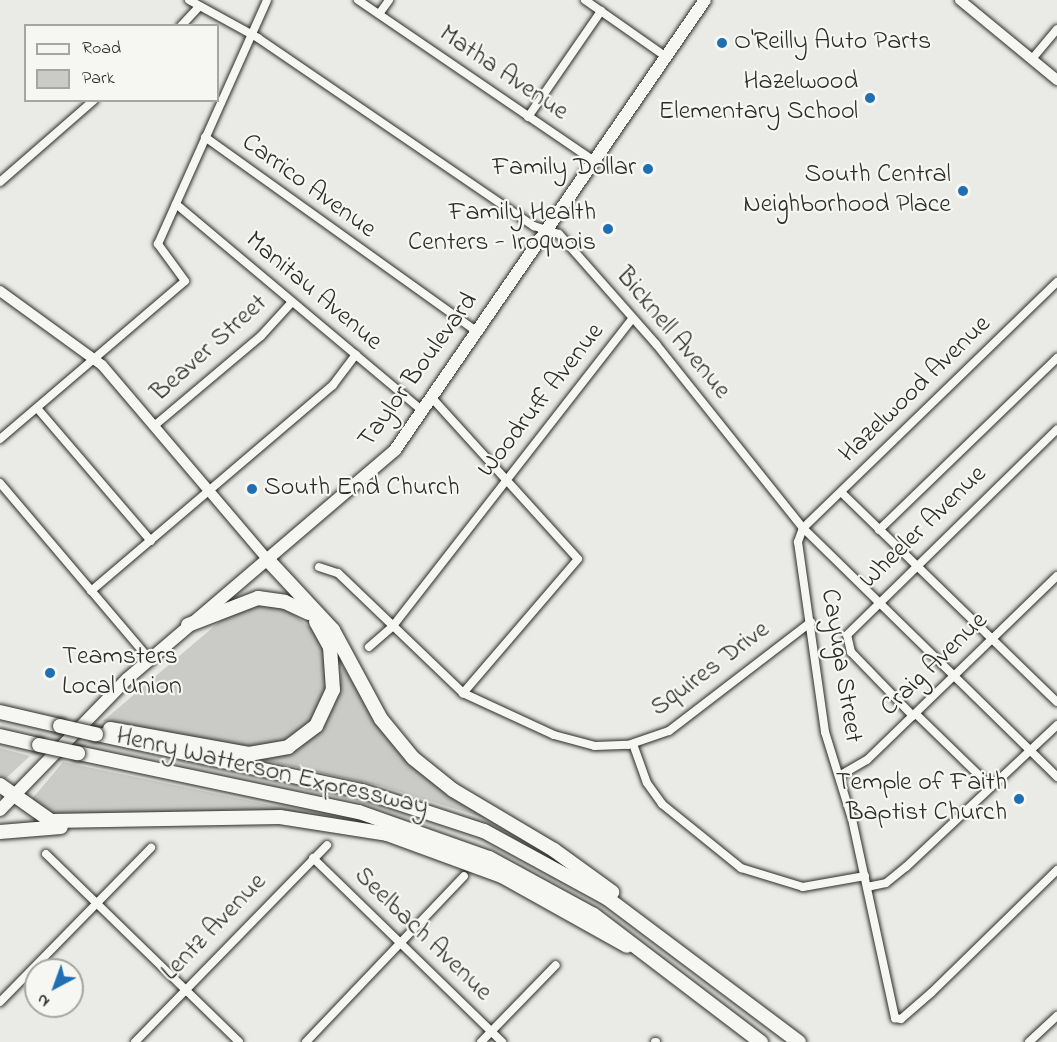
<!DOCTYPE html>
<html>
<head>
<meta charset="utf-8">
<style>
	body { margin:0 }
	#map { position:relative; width:1057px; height:1042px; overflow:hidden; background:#eaeae6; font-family:"Indie Flower",sans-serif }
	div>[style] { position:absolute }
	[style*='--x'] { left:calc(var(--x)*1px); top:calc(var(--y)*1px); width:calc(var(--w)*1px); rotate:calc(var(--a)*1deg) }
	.green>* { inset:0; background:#cacac7 }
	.roads { filter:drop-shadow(0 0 2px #2b2b2b) drop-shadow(0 0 2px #2b2b2b) }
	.street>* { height:8px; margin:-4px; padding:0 4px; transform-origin:4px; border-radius:4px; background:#f6f6f2 }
	.secondary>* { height:10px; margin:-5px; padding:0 5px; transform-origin:5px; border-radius:5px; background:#f6f6f2 }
	.primary>* { height:12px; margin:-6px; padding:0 6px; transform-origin:6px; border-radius:6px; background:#f6f6f2 }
	.highway>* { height:14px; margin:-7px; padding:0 7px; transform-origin:7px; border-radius:7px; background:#f6f6f2 }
	.bridges { filter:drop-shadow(0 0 2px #2b2b2b) drop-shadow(0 0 2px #2b2b2b) }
	.highway-bridge>* { height:14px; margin:-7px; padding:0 7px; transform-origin:7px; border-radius:7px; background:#f6f6f2 }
	.dots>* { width:16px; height:16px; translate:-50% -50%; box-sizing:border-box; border:3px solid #f6f6f2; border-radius:50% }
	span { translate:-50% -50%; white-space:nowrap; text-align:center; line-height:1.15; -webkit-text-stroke:4.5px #f6f6f2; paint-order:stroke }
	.poi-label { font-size:26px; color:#2b2b2b }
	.left { translate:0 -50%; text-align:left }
	.right { translate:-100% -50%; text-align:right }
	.street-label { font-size:26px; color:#2b2b2b }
	.legend { position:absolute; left:24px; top:24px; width:195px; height:78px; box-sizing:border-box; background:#f6f6f2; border:2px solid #a5a5a2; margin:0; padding:8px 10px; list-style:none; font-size:18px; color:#2b2b2b }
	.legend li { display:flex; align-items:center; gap:12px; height:30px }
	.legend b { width:30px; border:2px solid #a5a5a2 }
	.north { position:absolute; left:24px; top:958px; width:60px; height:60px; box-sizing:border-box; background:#f6f6f2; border:2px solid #a5a5a2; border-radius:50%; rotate:221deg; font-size:16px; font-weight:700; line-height:24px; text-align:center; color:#2b2b2b }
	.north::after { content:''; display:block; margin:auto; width:21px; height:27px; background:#1f6fb2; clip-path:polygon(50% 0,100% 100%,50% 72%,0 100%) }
</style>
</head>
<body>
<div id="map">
	<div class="green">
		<i style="clip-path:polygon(252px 604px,285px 608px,317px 633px,328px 658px,327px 690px,314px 720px,283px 743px,249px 748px,103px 721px,225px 617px)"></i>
		<i style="clip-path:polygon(343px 667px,379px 723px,494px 821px,381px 786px,264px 760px,299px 747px,318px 732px,334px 706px)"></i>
		<i style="clip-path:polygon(0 748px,30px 756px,2px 782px,0 781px)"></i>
		<i style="clip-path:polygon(63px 762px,237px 798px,309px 813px,54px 815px,32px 799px)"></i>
	</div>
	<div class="roads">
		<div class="street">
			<i style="--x:189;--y:0;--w:79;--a:28.8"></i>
			<i style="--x:258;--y:38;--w:334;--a:34.3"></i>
			<i style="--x:534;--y:226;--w:26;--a:18"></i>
			<i style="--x:559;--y:234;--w:147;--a:48.6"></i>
			<i style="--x:656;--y:344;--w:236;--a:51.4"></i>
			<i style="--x:803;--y:528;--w:356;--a:44.4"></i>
			<i style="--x:358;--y:0;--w:286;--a:34.3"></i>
			<i style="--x:585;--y:0;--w:98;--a:35"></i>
			<i style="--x:379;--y:14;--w:17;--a:-54"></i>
			<i style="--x:181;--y:26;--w:26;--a:-47"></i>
			<i style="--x:1032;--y:59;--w:39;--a:-50"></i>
			<i style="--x:528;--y:117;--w:129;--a:-55.4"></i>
			<i style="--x:205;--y:137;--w:333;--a:35.6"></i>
			<i style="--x:0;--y:182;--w:125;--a:-41.1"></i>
			<i style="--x:176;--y:204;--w:322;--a:40"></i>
			<i style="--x:1057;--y:282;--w:354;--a:135.9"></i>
			<i style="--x:803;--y:528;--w:15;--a:110"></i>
			<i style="--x:798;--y:542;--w:192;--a:81.9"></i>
			<i style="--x:825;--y:732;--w:91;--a:72.8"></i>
			<i style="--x:852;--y:819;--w:204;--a:77.8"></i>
			<i style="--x:895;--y:1018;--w:6;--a:9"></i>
			<i style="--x:901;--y:1019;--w:40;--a:-41"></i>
			<i style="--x:931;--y:993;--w:176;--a:-44.3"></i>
			<i style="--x:432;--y:398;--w:217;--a:47.8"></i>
			<i style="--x:578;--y:559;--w:177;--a:130.6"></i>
			<i style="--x:37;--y:408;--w:175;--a:49.4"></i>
			<i style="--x:154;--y:426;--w:140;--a:-40.1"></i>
			<i style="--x:261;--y:336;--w:46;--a:-47.6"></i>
			<i style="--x:0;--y:439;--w:243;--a:-40.5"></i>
			<i style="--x:185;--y:281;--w:46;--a:-126.1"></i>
			<i style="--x:158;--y:244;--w:267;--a:-65.9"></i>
			<i style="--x:0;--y:483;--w:231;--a:49.7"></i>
			<i style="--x:841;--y:492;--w:301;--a:44.2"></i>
			<i style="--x:879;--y:530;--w:248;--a:-44"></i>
			<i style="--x:319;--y:567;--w:20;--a:18"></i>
			<i style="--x:338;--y:573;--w:173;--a:43.8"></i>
			<i style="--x:463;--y:693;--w:100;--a:24.8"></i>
			<i style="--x:554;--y:735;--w:42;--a:15"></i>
			<i style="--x:595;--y:746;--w:33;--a:-2"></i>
			<i style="--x:628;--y:745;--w:43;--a:-18.9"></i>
			<i style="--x:669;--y:731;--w:179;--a:-37.5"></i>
			<i style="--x:91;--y:591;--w:318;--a:-40.4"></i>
			<i style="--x:333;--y:385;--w:38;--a:-53"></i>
			<i style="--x:369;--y:647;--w:32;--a:-41"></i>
			<i style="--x:393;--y:626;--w:390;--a:-52.1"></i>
			<i style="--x:916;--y:714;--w:103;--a:44.2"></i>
			<i style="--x:913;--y:716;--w:89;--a:-134.1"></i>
			<i style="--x:851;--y:652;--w:17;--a:-103"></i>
			<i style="--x:847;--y:635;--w:294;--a:-44.4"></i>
			<i style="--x:633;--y:744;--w:41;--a:70.3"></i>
			<i style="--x:647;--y:783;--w:26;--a:54"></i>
			<i style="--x:662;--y:804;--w:102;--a:39"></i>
			<i style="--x:741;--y:868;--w:65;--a:17"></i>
			<i style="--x:803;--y:887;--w:63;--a:-10.1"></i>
			<i style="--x:839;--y:776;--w:32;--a:-30"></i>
			<i style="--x:867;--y:760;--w:264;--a:-44.1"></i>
			<i style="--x:46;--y:854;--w:269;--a:44.2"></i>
			<i style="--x:313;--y:858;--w:264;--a:44.2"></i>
			<i style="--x:867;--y:887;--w:19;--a:-12"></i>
			<i style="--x:886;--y:883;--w:26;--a:-39"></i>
			<i style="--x:906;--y:867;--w:207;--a:-43.2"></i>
			<i style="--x:0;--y:1002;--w:216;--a:-45.6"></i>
			<i style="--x:135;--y:1042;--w:275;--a:-45.7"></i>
			<i style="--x:306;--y:1042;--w:229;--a:-46.4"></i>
			<i style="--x:481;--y:1042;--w:107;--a:-45.8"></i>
			<i style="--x:655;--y:1042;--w:1;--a:0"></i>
			<i style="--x:1029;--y:1042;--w:38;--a:-43"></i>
		</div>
		<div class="secondary">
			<i style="--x:960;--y:0;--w:126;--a:39.5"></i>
			<i style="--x:0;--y:291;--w:126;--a:36"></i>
			<i style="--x:102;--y:365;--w:255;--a:49.6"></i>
		</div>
		<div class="primary">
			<i style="--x:0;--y:810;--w:182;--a:-45.9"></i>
			<i style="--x:127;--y:679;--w:353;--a:-40.5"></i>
			<i style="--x:395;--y:450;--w:546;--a:-55.44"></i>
		</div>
		<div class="highway">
			<i style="--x:267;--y:559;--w:97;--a:47.1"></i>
			<i style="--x:333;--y:630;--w:101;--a:61.7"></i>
			<i style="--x:381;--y:719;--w:50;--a:50.6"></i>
			<i style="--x:413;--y:758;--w:51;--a:38.7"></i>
			<i style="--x:453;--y:790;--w:117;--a:30.7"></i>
			<i style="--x:554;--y:850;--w:72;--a:35.9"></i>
			<i style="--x:188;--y:625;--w:75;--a:-21.1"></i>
			<i style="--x:258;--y:598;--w:27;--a:8"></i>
			<i style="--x:285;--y:602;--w:26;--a:25"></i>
			<i style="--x:0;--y:712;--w:62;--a:13.1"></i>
			<i style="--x:110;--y:729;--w:141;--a:10.2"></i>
			<i style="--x:249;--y:754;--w:40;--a:-10"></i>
			<i style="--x:288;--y:747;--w:35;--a:-37"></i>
			<i style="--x:316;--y:726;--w:40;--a:-65"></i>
			<i style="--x:333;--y:690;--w:43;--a:-94"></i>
			<i style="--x:330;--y:647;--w:29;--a:-119"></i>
			<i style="--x:96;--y:734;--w:272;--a:12.1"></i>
			<i style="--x:362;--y:791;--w:128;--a:18.2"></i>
			<i style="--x:484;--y:831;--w:140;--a:28.6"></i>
			<i style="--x:607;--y:898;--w:240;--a:36.9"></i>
			<i style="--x:0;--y:736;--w:40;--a:13"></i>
			<i style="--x:78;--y:753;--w:287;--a:11.9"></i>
			<i style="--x:359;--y:812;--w:138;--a:19.5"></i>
			<i style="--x:489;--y:858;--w:119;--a:28.5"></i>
			<i style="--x:594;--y:915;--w:210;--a:37.3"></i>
			<i style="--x:0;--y:785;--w:62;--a:35.2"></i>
			<i style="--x:51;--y:821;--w:229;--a:-1"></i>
			<i style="--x:280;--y:817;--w:108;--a:9"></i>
			<i style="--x:387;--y:834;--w:122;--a:20.1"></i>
			<i style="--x:502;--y:876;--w:143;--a:29.2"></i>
			<i style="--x:0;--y:832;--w:61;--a:-4.7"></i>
		</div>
	</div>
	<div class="bridges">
		<div class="highway-bridge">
			<i style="--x:60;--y:726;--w:37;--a:13"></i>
			<i style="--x:39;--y:745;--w:40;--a:12"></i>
		</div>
	</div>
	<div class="dots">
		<i style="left:722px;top:43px;background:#1f6fb2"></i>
		<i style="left:870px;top:98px;background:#1f6fb2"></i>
		<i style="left:648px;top:169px;background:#1f6fb2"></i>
		<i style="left:963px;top:191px;background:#1f6fb2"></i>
		<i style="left:608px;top:229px;background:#1f6fb2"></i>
		<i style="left:252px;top:489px;background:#1f6fb2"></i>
		<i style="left:50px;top:673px;background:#1f6fb2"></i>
		<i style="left:1019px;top:799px;background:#1f6fb2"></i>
	</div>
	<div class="poi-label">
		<span class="left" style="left:734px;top:43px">O'Reilly Auto Parts</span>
		<span class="right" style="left:858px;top:98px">Hazelwood<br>Elementary School</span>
		<span class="right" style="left:636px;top:169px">Family Dollar</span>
		<span class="right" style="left:951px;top:191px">South Central<br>Neighborhood Place</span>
		<span class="right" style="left:596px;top:229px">Family Health<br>Centers - Iroquois</span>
		<span class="left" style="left:264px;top:489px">South End Church</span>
		<span class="left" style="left:62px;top:673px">Teamsters<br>Local Union</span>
		<span class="right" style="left:1007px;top:799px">Temple of Faith<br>Baptist Church</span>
	</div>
	<div class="street-label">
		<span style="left:503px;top:74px;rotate:34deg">Matha Avenue</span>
		<span style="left:308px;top:187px;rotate:36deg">Carrico Avenue</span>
		<span style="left:313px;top:292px;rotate:40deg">Manitau Avenue</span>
		<span style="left:672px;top:334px;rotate:50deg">Bicknell Avenue</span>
		<span style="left:210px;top:349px;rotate:-42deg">Beaver Street</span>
		<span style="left:419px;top:371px;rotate:-54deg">Taylor Boulevard</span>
		<span style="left:916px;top:390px;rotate:-44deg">Hazelwood Avenue</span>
		<span style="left:542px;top:401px;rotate:-52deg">Woodruff Avenue</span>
		<span style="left:924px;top:528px;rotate:-44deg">Wheeler Avenue</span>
		<span style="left:935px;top:665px;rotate:-44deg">Craig Avenue</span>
		<span style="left:840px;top:666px;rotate:81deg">Cayuga Street</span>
		<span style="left:711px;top:670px;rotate:-37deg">Squires Drive</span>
		<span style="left:272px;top:773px;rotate:13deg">Henry Watterson Expressway</span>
		<span style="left:215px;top:928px;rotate:-46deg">Lentz Avenue</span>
		<span style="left:422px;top:935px;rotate:44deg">Seelbach Avenue</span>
	</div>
	<ul class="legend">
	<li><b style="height:8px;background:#f6f6f2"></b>Road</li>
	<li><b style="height:16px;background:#cacac7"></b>Park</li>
	</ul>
	<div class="north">N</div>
</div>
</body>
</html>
